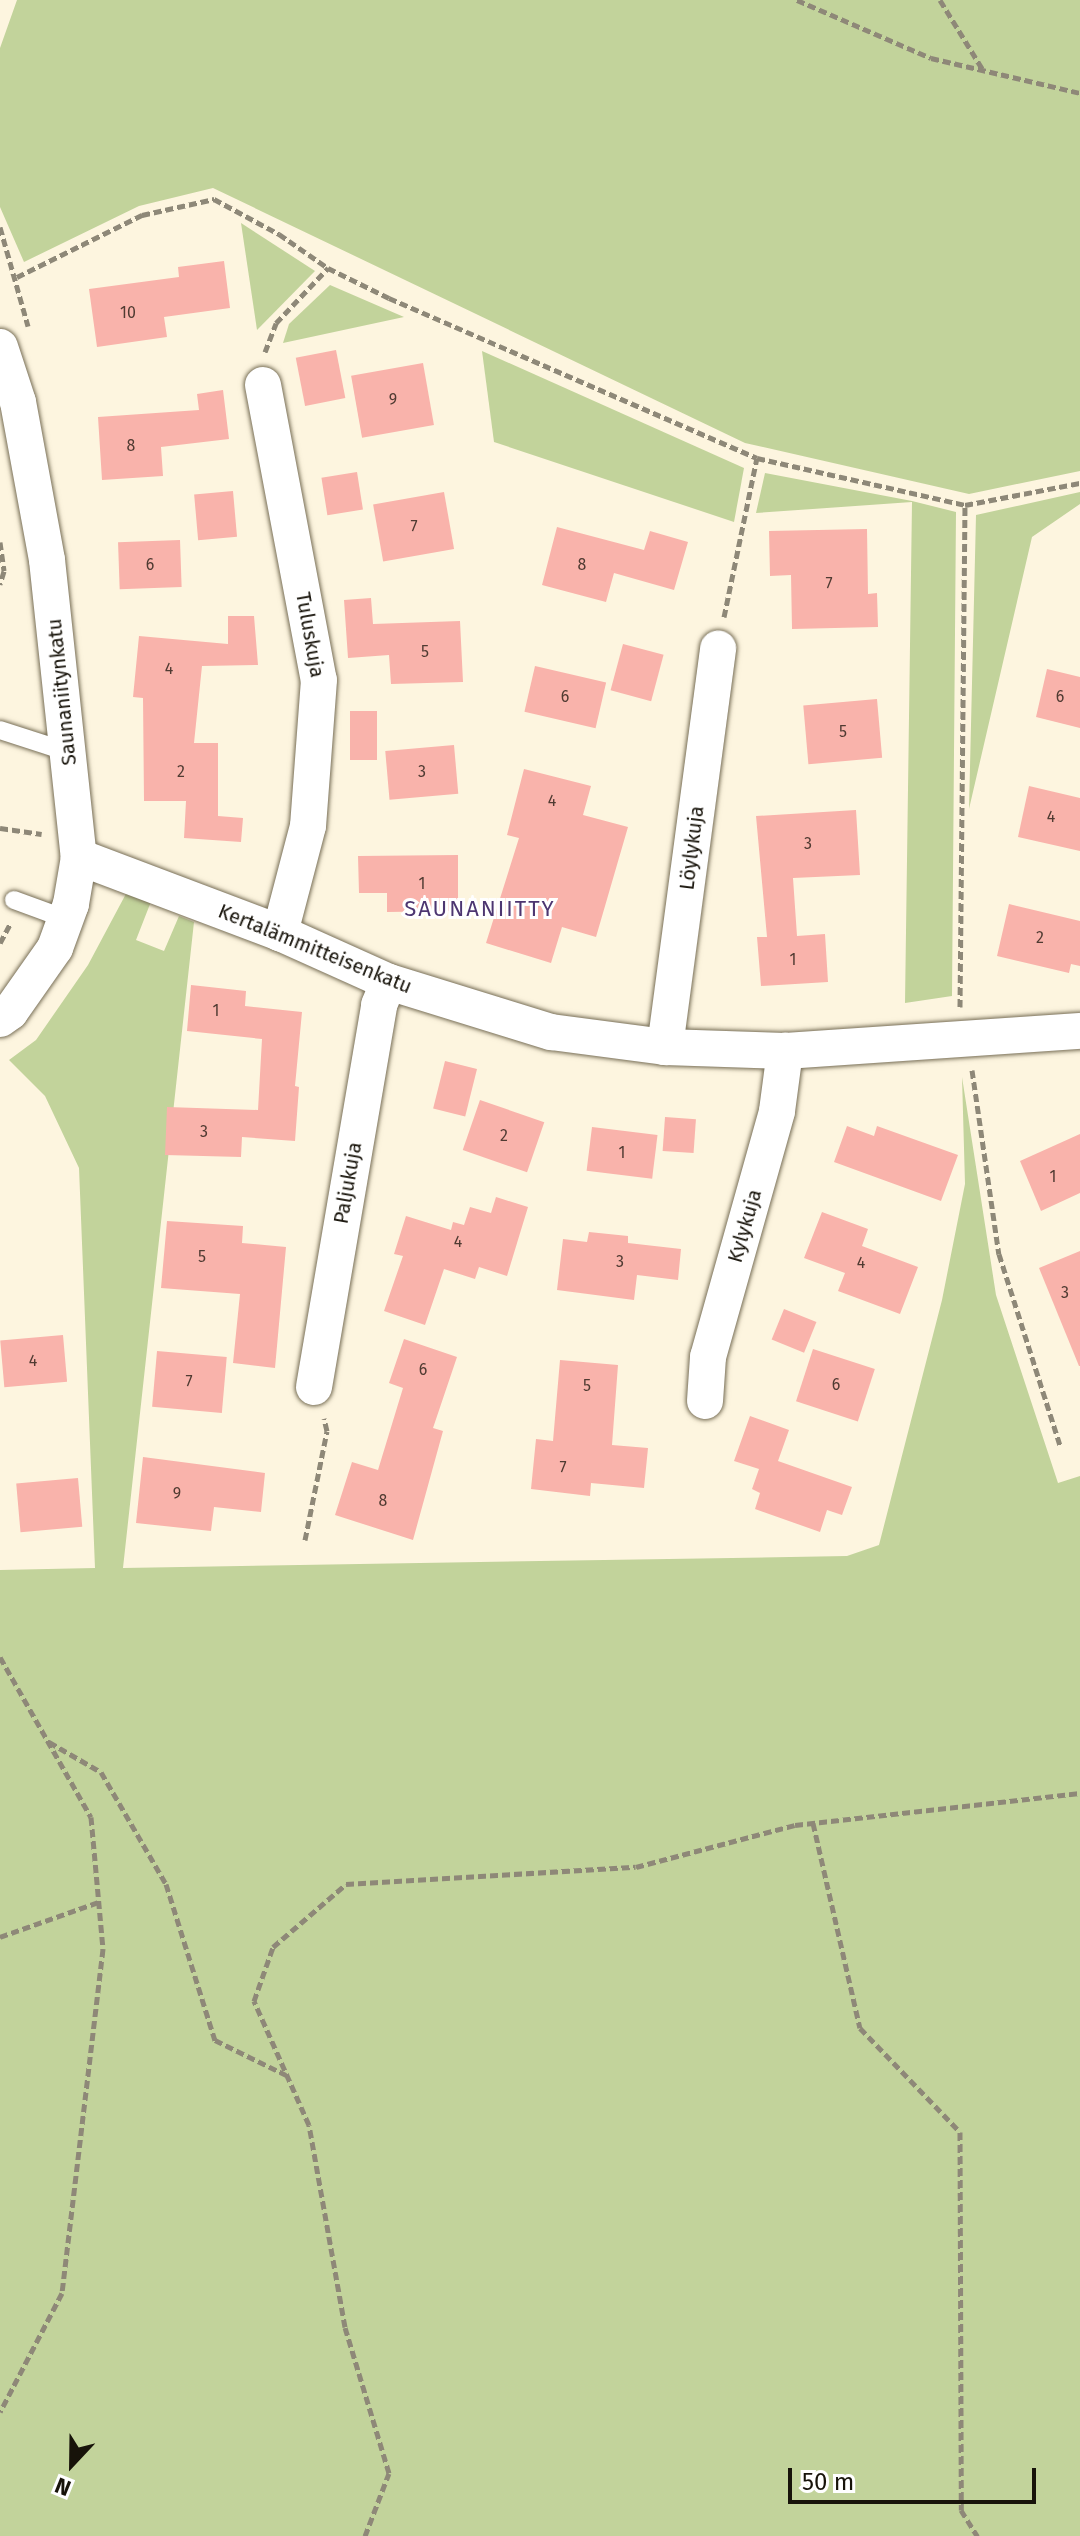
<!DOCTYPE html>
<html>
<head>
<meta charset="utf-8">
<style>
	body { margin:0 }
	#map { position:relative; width:1080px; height:2536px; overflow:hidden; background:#fdf5df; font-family:"Fira Sans",sans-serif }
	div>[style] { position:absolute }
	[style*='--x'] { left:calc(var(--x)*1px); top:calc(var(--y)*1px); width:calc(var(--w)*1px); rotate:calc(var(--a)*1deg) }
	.green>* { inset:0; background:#c2d39b }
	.building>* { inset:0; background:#f9b3ab; transform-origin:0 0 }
	.path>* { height:5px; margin-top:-2.5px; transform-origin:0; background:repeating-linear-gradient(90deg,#8e8878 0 8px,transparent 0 12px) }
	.roads { filter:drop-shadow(0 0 2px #786f57) drop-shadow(0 0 2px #786f57) }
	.service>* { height:18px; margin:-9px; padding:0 9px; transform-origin:9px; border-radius:9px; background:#fff }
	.minor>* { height:36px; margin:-18px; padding:0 18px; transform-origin:18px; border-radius:18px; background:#fff }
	span { translate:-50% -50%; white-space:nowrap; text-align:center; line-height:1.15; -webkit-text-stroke:6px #fff; paint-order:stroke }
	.number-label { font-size:16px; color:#503b32 }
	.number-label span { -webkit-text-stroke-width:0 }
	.street-label { font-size:20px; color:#17130a }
	.neighbourhood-label { font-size:22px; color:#4d3671; letter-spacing:2px }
	.north { position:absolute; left:32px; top:2424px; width:80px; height:80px; -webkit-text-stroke:6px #fff; paint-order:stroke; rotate:202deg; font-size:22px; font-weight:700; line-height:32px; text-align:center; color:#17130a }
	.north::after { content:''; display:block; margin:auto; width:28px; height:36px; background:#17130a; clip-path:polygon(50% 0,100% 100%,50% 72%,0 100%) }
	.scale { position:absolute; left:788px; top:2468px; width:248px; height:36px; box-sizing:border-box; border:4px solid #17130a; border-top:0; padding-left:10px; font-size:24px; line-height:28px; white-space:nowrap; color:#17130a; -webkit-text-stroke:6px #fff; paint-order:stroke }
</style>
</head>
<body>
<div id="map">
	<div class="green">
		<i style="clip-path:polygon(17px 0,1080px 0,1080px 471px,969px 494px,745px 443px,213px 188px,139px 206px,24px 262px,0 207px,0 48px)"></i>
		<i style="clip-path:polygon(241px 223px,315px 271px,257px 330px)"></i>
		<i style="clip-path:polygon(330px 285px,404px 317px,283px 343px,289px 324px)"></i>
		<i style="clip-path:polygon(482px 351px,744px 468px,734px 522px,494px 442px)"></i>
		<i style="clip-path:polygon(765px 473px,912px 501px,956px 512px,952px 996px,905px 1003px,912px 502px,756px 513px)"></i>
		<i style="clip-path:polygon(1080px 492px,1080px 504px,1032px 537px,969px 809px,976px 515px)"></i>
		<i style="clip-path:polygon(128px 890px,152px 899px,136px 940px,164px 951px,179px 916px,194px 922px,123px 1568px,847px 1556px,879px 1545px,942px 1300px,965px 1184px,962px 1077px,996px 1295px,1058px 1483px,1080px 1476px,1080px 2536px,0 2536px,0 1570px,95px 1568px,79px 1168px,45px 1096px,9px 1060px,36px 1040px,88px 965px)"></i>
	</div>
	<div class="building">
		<i style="clip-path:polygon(224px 261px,230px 308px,164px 317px,167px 337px,97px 347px,89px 289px,179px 277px,178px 267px)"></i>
		<i style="left:336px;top:350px;width:49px;height:41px;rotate:79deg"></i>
		<i style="left:423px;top:363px;width:63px;height:73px;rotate:80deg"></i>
		<i style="clip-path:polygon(223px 390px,229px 439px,161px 447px,163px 476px,102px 480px,98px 417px,199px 410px,197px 394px)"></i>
		<i style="left:357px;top:472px;width:38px;height:36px;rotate:81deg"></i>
		<i style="left:233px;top:491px;width:46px;height:39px;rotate:85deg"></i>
		<i style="left:444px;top:492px;width:58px;height:72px;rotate:80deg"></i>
		<i style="clip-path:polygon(557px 527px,644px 550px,650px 531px,688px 542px,674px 590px,614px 573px,606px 602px,542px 585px)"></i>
		<i style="clip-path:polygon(867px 529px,868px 594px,877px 593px,878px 627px,792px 629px,791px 575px,770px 576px,769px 531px)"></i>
		<i style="left:180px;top:540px;width:47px;height:62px;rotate:88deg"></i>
		<i style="clip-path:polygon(371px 598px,373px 624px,460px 621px,463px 682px,391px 684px,389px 655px,348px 658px,344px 600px)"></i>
		<i style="clip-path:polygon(228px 616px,254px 616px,258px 665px,202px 666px,194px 743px,218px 743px,218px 816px,243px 818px,241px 842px,184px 838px,186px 801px,144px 801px,143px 698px,133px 697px,139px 636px,228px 644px)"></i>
		<i style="left:623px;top:644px;width:42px;height:48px;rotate:15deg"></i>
		<i style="left:535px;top:666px;width:73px;height:47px;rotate:13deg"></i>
		<i style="clip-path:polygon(1047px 669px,1080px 677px,1080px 728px,1036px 717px)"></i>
		<i style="left:877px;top:699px;width:59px;height:74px;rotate:85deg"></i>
		<i style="left:377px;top:711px;width:49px;height:27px;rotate:90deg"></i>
		<i style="left:454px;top:745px;width:49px;height:69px;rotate:85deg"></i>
		<i style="clip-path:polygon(524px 769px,591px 786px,583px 815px,628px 827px,596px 937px,562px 927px,551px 963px,486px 943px,519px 838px,507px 835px)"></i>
		<i style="clip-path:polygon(1029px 786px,1080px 798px,1080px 851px,1018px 837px)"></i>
		<i style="clip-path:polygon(856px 810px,860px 875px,793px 878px,797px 936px,825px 934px,828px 982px,761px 986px,757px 937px,767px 937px,756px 816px)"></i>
		<i style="clip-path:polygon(458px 855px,458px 911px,387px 912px,387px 893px,359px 893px,358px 856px)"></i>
		<i style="clip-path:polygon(1009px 904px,1080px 921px,1080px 966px,1071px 964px,1069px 973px,997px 956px)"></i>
		<i style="clip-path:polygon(191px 985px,246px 991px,245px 1006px,302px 1012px,295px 1086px,299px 1087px,295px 1141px,242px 1137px,241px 1157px,165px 1155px,167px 1107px,258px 1110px,262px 1039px,187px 1031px)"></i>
		<i style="left:445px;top:1061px;width:33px;height:49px;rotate:14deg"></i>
		<i style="left:480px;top:1100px;width:68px;height:53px;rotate:19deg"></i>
		<i style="left:665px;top:1117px;width:31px;height:34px;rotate:4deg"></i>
		<i style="clip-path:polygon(847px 1126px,874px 1136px,877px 1126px,958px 1155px,941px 1201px,834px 1162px)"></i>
		<i style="left:592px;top:1127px;width:66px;height:44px;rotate:7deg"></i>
		<i style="clip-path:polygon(1080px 1134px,1080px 1193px,1041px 1211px,1020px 1161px)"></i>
		<i style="clip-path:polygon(496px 1197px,528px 1207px,507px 1276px,479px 1267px,475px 1279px,444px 1269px,425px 1325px,384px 1311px,403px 1256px,394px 1254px,406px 1216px,451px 1230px,453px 1222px,464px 1225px,470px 1207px,491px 1213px)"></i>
		<i style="clip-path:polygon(822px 1212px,868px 1229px,862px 1246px,918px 1267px,900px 1314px,838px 1291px,845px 1273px,804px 1258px)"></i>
		<i style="clip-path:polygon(167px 1221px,243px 1226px,242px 1243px,286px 1247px,275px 1368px,233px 1363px,240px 1294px,161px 1288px)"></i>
		<i style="clip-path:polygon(589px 1232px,628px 1236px,628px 1243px,681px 1249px,678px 1280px,637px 1275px,634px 1300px,557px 1290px,563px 1239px,587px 1242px)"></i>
		<i style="clip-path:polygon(1080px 1251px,1080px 1366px,1079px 1366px,1039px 1268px)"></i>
		<i style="left:784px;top:1309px;width:35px;height:33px;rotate:22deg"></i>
		<i style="left:63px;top:1335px;width:47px;height:63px;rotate:85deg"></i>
		<i style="clip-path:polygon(404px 1339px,457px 1357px,433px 1428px,443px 1431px,413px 1540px,335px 1515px,352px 1462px,378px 1470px,403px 1388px,389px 1383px)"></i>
		<i style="left:813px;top:1349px;width:65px;height:55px;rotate:18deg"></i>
		<i style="left:157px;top:1351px;width:70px;height:56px;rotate:5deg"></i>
		<i style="clip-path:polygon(560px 1360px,618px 1365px,612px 1445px,648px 1448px,644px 1488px,591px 1483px,590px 1496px,531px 1489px,536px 1439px,553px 1441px)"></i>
		<i style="clip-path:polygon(750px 1416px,789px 1430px,778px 1461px,852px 1487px,842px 1515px,827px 1510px,820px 1532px,755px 1509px,760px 1493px,752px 1489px,759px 1469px,734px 1461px)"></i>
		<i style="clip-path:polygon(143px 1457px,265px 1473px,261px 1512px,214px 1507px,211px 1531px,136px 1523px)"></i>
		<i style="left:78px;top:1478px;width:49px;height:62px;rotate:85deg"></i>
	</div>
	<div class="path">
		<i style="--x:797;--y:0;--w:146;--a:23.4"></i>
		<i style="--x:931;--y:58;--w:153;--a:13.2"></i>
		<i style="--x:940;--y:0;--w:82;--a:58.4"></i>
		<i style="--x:0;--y:227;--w:103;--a:74.2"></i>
		<i style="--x:17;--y:277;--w:140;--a:-26.4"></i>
		<i style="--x:142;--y:215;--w:74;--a:-12.5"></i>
		<i style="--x:214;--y:199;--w:74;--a:28.3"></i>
		<i style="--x:279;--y:234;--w:60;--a:34.8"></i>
		<i style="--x:328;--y:268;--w:68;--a:26.2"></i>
		<i style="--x:389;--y:298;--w:401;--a:23.5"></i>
		<i style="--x:757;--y:458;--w:213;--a:12.7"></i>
		<i style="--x:965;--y:505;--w:117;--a:-10.8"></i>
		<i style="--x:265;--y:352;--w:31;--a:-69"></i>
		<i style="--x:276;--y:323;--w:76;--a:-46.6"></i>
		<i style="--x:0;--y:542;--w:29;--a:82"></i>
		<i style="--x:4;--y:571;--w:14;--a:107"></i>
		<i style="--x:724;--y:617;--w:162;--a:-78.3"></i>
		<i style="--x:0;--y:828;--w:42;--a:8.1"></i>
		<i style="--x:0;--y:943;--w:21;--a:-62"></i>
		<i style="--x:960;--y:1007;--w:502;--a:-89.43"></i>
		<i style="--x:972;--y:1070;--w:186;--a:81.7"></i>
		<i style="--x:999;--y:1254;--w:201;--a:72.3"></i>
		<i style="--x:305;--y:1540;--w:111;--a:-78.6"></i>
		<i style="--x:327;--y:1431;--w:13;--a:-103"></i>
		<i style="--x:0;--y:1657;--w:184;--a:60.4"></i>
		<i style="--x:91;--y:1817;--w:133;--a:84.8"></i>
		<i style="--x:103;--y:1949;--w:346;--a:96.8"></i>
		<i style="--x:62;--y:2293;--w:134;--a:117.5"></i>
		<i style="--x:49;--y:1742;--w:60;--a:30"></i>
		<i style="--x:101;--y:1772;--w:129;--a:59.9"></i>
		<i style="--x:166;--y:1884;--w:164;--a:72.6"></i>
		<i style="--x:215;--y:2040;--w:79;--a:26.2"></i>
		<i style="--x:813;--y:1823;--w:210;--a:77.1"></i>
		<i style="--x:860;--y:2028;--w:144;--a:46.1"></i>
		<i style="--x:960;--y:2132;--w:378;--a:89.8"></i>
		<i style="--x:961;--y:2510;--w:31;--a:58"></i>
		<i style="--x:0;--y:1937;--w:105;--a:-19.5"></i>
		<i style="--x:365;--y:2536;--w:67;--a:-69.1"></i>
		<i style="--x:389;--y:2473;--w:152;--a:-106.8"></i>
		<i style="--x:345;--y:2327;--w:205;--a:-100.1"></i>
		<i style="--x:309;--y:2125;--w:136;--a:-113.9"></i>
		<i style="--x:254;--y:2001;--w:57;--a:-70.6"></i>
		<i style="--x:273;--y:1947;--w:96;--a:-40.8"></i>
		<i style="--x:346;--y:1884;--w:290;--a:-3.4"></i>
		<i style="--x:636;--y:1867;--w:164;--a:-14.8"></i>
		<i style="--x:795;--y:1825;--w:287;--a:-6.4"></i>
	</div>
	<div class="roads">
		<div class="service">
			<i style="--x:0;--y:730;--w:71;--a:17.9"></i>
			<i style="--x:14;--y:900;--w:55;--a:20.1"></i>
		</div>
		<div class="minor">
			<i style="--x:0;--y:347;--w:58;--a:71.9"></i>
			<i style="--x:18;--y:402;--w:161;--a:79.6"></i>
			<i style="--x:47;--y:560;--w:299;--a:83.9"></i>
			<i style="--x:79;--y:857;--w:48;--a:99.7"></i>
			<i style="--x:71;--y:904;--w:47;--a:110"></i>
			<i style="--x:55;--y:948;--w:78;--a:125.1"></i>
			<i style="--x:10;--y:1012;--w:12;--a:145"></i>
			<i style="--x:263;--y:385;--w:300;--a:79.3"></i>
			<i style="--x:319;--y:680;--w:146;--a:94.3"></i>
			<i style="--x:308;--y:826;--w:111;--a:104.7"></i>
			<i style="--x:79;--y:857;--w:215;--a:20.7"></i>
			<i style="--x:280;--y:933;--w:120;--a:24.2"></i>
			<i style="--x:389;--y:982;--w:170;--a:17.2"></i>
			<i style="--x:551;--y:1032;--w:115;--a:7.5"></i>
			<i style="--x:665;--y:1047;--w:120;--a:1.9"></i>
			<i style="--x:785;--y:1051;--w:296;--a:-3.9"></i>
			<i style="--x:665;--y:1047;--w:402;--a:-82.4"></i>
			<i style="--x:314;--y:1387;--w:387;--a:-80.3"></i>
			<i style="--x:379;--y:1005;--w:25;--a:-67"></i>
			<i style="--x:705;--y:1401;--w:44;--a:-86.1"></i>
			<i style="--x:708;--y:1357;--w:255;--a:-74.3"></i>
			<i style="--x:777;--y:1111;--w:61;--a:-82.4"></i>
		</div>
	</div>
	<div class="number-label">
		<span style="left:128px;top:313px">10</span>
		<span style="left:393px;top:400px">9</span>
		<span style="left:131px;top:446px">8</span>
		<span style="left:414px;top:527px">7</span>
		<span style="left:150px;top:565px">6</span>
		<span style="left:582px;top:565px">8</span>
		<span style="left:829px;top:584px">7</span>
		<span style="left:425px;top:652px">5</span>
		<span style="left:169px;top:669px">4</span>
		<span style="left:565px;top:697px">6</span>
		<span style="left:1060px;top:697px">6</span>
		<span style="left:843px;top:732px">5</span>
		<span style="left:181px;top:772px">2</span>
		<span style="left:422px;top:772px">3</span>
		<span style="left:552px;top:801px">4</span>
		<span style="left:1051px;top:817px">4</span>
		<span style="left:808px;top:844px">3</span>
		<span style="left:422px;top:884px">1</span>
		<span style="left:1040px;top:938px">2</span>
		<span style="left:793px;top:960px">1</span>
		<span style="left:216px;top:1011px">1</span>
		<span style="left:204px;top:1132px">3</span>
		<span style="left:504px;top:1136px">2</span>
		<span style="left:622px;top:1153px">1</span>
		<span style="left:1053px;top:1177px">1</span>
		<span style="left:458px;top:1242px">4</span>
		<span style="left:202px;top:1257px">5</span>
		<span style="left:620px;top:1262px">3</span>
		<span style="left:861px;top:1263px">4</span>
		<span style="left:1065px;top:1293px">3</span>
		<span style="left:33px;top:1361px">4</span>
		<span style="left:423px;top:1370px">6</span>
		<span style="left:189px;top:1382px">7</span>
		<span style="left:836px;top:1385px">6</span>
		<span style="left:587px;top:1386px">5</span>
		<span style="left:563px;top:1468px">7</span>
		<span style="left:177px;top:1494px">9</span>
		<span style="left:383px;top:1501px">8</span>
	</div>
	<div class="street-label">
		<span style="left:310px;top:635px;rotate:80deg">Tuluskuja</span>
		<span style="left:62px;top:692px;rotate:-96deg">Saunaniitynkatu</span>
		<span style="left:692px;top:848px;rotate:-83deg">Löylykuja</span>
		<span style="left:315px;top:949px;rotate:22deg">Kertalämmitteisenkatu</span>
		<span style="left:348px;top:1183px;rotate:-80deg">Paljukuja</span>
		<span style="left:745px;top:1226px;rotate:-74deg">Kylykuja</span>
	</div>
	<div class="neighbourhood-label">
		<span style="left:480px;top:909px">SAUNANIITTY</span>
	</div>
	<div class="north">N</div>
	<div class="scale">50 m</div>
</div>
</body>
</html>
